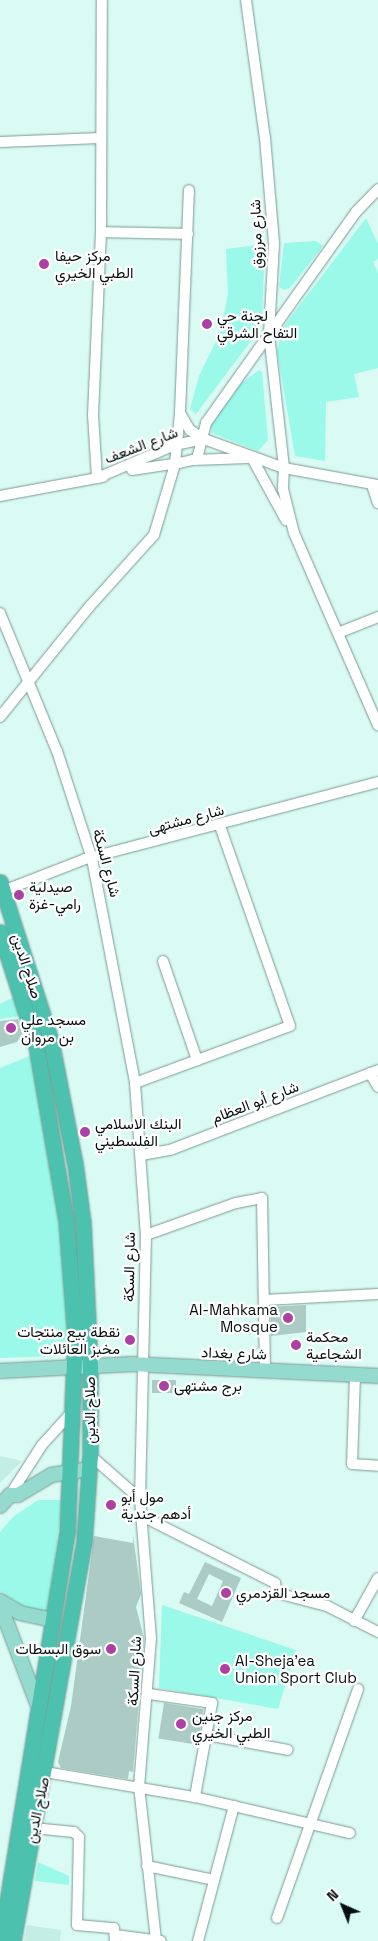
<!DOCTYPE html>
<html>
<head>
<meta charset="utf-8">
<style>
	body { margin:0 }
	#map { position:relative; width:378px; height:1941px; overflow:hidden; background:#dafbf4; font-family:"Space Grotesk",Vazirmatn,sans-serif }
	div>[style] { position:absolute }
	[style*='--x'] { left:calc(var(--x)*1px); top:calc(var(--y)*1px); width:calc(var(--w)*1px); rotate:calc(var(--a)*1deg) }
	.built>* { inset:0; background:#c4ede4 }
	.green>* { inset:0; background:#9af9e8 }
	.building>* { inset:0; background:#accbc5; transform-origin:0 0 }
	.roads { filter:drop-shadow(0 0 1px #7b9993) drop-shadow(0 0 1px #7b9993) }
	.minor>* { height:10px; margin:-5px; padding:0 5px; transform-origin:5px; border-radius:5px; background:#fff }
	.major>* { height:14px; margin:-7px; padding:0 7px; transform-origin:7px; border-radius:7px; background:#94dace }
	.highway>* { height:15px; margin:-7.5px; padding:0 7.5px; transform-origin:7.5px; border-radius:7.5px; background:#4cc1ae }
	.dots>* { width:14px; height:14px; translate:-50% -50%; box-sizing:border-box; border:2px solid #fff; border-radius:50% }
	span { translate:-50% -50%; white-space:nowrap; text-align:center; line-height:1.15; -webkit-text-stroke:4.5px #fff; paint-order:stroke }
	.street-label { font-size:15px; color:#06110f }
	.poi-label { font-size:15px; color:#06110f }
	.left { translate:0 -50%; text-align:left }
	.right { translate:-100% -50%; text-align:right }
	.north { position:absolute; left:318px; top:1881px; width:50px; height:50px; -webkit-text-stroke:4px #fff; paint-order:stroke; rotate:316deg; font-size:14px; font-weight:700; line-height:20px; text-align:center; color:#06110f }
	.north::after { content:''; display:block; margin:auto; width:18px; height:22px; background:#06110f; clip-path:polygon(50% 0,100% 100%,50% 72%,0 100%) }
</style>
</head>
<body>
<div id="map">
	<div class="built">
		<i style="clip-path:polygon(0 1456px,22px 1461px,0 1483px)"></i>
		<i style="clip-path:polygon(27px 1925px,61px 1930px,60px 1941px,24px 1941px)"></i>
	</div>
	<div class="green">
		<i style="clip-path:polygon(366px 218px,378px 244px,378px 259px,373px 262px,378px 273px,378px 368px,354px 374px,359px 397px,326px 402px,325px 461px,295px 456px,277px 351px,283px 327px)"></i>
		<i style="clip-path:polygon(316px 241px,323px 246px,290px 288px,284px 290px,279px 287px,284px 243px)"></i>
		<i style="clip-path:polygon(265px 244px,262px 317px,257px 333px,196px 414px,190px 409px,199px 376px,220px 333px,228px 294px,226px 249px)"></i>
		<i style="clip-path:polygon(259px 370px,262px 372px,268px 440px,258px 451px,212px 433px,211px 425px,240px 384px)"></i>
		<i style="clip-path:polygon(14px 997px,21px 1016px,0 1019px,0 1004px)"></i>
		<i style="clip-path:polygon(32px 1055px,66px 1247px,70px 1336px,57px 1356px,0 1358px,0 1068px)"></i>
		<i style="clip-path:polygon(38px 1500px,62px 1500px,48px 1613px,32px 1612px,0 1592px,0 1532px,14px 1516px)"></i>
		<i style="clip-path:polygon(162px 1605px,296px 1650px,278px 1709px,159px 1688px)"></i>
		<i style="clip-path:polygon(38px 1862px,69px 1876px,69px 1885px,35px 1881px)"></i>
	</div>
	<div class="building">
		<i style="clip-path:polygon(18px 1019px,22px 1034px,17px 1042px,0 1047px,0 1021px)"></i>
		<i style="clip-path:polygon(306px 1305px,306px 1332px,271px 1336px,271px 1307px)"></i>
		<i style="left:152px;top:1380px;width:24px;height:13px"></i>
		<i style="clip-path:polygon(133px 1535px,141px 1594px,136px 1607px,144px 1638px,133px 1772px,129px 1771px,128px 1779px,61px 1768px,58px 1762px,71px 1706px,94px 1536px,133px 1543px)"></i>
		<i style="clip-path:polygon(evenodd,205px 1562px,241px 1578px,222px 1622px,179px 1603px,184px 1592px,189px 1594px,205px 1562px,209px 1574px,223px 1581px,212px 1606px,197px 1599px,209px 1574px)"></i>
		<i style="left:164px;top:1703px;width:40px;height:36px;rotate:9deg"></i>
	</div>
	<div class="roads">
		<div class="minor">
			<i style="--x:246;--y:0;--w:139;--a:82.2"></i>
			<i style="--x:265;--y:138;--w:106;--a:85.1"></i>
			<i style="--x:274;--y:244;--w:90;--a:93.2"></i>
			<i style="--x:269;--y:334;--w:135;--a:83.6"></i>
			<i style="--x:284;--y:468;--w:21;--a:93"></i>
			<i style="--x:283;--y:489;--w:45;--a:76"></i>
			<i style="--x:294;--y:533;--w:210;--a:66.4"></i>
			<i style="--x:0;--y:142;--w:101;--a:-2.3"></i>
			<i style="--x:101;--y:232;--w:87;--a:1.3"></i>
			<i style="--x:180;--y:413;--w:20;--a:60"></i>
			<i style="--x:190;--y:430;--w:17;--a:33"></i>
			<i style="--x:252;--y:458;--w:71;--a:61.3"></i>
			<i style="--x:193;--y:460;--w:55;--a:-2.1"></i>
			<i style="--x:175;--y:464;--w:23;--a:-13"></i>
			<i style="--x:197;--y:459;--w:37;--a:-76"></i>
			<i style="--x:206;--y:423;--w:259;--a:-54.6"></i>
			<i style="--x:356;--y:212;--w:32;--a:-46"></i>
			<i style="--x:132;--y:470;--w:48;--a:-8.5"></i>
			<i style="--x:97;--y:478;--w:63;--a:-93.6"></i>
			<i style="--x:93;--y:415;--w:183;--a:-87.5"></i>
			<i style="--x:101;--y:232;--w:232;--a:-89.8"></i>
			<i style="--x:97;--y:478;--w:85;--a:-22.9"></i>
			<i style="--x:175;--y:445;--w:30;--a:-12"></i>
			<i style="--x:204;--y:439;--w:85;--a:19.9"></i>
			<i style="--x:284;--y:468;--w:96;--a:10.3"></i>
			<i style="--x:372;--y:485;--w:19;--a:72"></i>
			<i style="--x:0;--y:496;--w:105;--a:-10.5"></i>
			<i style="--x:0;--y:613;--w:149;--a:67.6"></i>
			<i style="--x:57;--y:751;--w:114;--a:72"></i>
			<i style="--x:92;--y:859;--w:228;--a:79.1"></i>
			<i style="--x:135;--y:1083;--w:152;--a:85.9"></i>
			<i style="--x:146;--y:1235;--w:264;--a:91.3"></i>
			<i style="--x:140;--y:1499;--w:139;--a:85.5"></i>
			<i style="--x:151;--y:1638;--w:148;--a:94.6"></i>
			<i style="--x:139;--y:1786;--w:156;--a:83.7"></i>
			<i style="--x:338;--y:633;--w:43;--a:-21.8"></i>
			<i style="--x:0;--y:717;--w:143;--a:-51"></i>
			<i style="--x:90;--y:606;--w:96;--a:-48"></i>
			<i style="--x:154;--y:535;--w:74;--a:-73.5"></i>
			<i style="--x:175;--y:464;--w:51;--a:-84.4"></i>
			<i style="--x:180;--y:413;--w:223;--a:-87.7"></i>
			<i style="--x:3;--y:891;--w:88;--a:-21.3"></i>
			<i style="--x:85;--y:859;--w:303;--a:-14.7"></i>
			<i style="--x:163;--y:961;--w:105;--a:71"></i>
			<i style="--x:370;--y:1073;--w:16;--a:60"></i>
			<i style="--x:135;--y:1083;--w:165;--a:-20.2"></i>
			<i style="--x:290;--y:1026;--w:212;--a:-109.3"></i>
			<i style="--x:141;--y:1155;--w:29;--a:-10"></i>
			<i style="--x:170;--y:1150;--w:223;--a:-21"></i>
			<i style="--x:146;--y:1235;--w:96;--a:-19.6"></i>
			<i style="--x:236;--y:1203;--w:26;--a:-11"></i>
			<i style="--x:262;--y:1198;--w:172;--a:89"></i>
			<i style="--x:265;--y:1300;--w:113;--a:-3"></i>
			<i style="--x:355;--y:1375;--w:89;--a:91.9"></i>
			<i style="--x:352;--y:1464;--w:26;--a:4"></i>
			<i style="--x:90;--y:1455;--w:67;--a:41.3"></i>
			<i style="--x:10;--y:1495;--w:59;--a:-57.4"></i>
			<i style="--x:42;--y:1445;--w:45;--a:-47.7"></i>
			<i style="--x:142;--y:1516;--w:149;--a:26.7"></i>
			<i style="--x:275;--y:1583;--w:10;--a:79"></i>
			<i style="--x:277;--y:1593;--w:52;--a:14.6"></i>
			<i style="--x:327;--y:1606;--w:57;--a:27"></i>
			<i style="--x:354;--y:1621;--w:49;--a:-60.8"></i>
			<i style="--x:149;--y:1694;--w:64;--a:8.1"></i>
			<i style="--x:212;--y:1703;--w:96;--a:100.3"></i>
			<i style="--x:207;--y:1735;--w:82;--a:10.5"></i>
			<i style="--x:45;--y:1772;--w:152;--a:9.5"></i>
			<i style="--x:195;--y:1797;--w:159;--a:13.1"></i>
			<i style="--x:33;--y:1828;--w:41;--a:5.6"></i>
			<i style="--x:74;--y:1832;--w:7;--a:45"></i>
			<i style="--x:79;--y:1837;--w:88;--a:91.3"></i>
			<i style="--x:77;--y:1925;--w:37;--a:5"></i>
			<i style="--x:114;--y:1928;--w:13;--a:86"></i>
			<i style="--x:147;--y:1866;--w:68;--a:11.8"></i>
			<i style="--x:277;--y:1918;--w:243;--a:-70.5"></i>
			<i style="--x:115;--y:1935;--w:46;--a:7.4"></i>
			<i style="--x:198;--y:1941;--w:140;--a:-75.1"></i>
		</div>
		<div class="major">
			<i style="--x:0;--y:1371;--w:133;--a:-3"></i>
			<i style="--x:133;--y:1364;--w:245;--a:2.8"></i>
			<i style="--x:0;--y:1506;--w:15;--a:-48"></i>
			<i style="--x:10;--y:1495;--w:8;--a:0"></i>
			<i style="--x:18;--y:1495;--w:39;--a:-31"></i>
			<i style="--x:51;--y:1475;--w:38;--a:-9"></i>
			<i style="--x:0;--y:1601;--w:23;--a:31"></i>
			<i style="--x:20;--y:1613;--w:33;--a:12"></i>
			<i style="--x:0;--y:1605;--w:105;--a:69.3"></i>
		</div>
		<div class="highway">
			<i style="--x:0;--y:882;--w:167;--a:72.2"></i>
			<i style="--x:51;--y:1041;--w:125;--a:79"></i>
			<i style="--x:75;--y:1164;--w:60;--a:82.3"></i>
			<i style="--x:83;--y:1223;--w:143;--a:87.2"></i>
			<i style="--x:90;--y:1366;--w:89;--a:90"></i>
			<i style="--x:90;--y:1455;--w:87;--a:93.9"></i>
			<i style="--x:84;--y:1542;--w:405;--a:100.1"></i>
			<i style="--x:0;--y:932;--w:119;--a:72.3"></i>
			<i style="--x:36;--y:1045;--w:178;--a:80.3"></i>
			<i style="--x:66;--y:1220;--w:116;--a:85.6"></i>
			<i style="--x:75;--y:1336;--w:196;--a:92.3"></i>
			<i style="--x:67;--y:1532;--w:414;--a:99.2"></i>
		</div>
	</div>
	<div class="dots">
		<i style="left:44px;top:264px;background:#ab41a2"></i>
		<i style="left:207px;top:324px;background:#ab41a2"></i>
		<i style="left:19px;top:895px;background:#ab41a2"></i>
		<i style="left:11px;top:1028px;background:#ab41a2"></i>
		<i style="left:85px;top:1132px;background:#ab41a2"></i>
		<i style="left:288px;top:1318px;background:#ab41a2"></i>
		<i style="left:130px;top:1340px;background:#ab41a2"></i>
		<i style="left:296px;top:1345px;background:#ab41a2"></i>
		<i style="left:164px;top:1386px;background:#ab41a2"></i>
		<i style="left:111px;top:1505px;background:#ab41a2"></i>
		<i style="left:226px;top:1593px;background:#ab41a2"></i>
		<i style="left:111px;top:1649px;background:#ab41a2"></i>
		<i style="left:225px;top:1669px;background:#ab41a2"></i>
		<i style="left:181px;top:1724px;background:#ab41a2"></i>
	</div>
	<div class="street-label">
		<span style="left:256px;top:234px;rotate:-92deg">شارع مرزوق</span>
		<span style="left:141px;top:445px;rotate:-21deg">شارع الشعف</span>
		<span style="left:186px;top:819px;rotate:-15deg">شارع مشتهى</span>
		<span style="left:107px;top:863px;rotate:75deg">شارع السكة</span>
		<span style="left:27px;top:966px;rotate:72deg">صلاح الدين</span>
		<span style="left:255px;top:1102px;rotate:-21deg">شارع أبو العظام</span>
		<span style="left:129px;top:1267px;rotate:-89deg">شارع السكة</span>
		<span style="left:234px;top:1353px;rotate:2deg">شارع بغداد</span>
		<span style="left:90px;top:1410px;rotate:-90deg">صلاح الدين</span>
		<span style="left:134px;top:1671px;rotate:-87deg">شارع السكة</span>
		<span style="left:37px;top:1810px;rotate:-78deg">صلاح الدين</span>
	</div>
	<div class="poi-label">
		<span class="left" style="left:55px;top:264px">مركز حيفا<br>الطبي الخيري</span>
		<span class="left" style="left:217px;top:324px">لجنة حي<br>التفاح الشرقي</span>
		<span class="left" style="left:29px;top:895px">صيدلية<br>رامي-غزة</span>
		<span class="left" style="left:21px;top:1028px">مسجد علي<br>بن مروان</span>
		<span class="left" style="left:95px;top:1132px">البنك الاسلامي<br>الفلسطيني</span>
		<span class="right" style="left:278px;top:1318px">Al-Mahkama<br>Mosque</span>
		<span class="right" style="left:120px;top:1340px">نقطة بيع منتجات<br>مخبز العائلات</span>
		<span class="left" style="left:306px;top:1345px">محكمة<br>الشجاعية</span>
		<span class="left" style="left:174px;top:1386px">برج مشتهى</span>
		<span class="left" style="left:121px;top:1505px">مول أبو<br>أدهم جندية</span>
		<span class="left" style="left:236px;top:1593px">مسجد القزدمري</span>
		<span class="right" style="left:101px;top:1649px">سوق البسطات</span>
		<span class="left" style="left:235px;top:1669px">Al-Sheja'ea<br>Union Sport Club</span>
		<span class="left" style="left:192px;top:1724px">مركز جنين<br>الطبي الخيري</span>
	</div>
	<div class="north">N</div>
</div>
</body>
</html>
